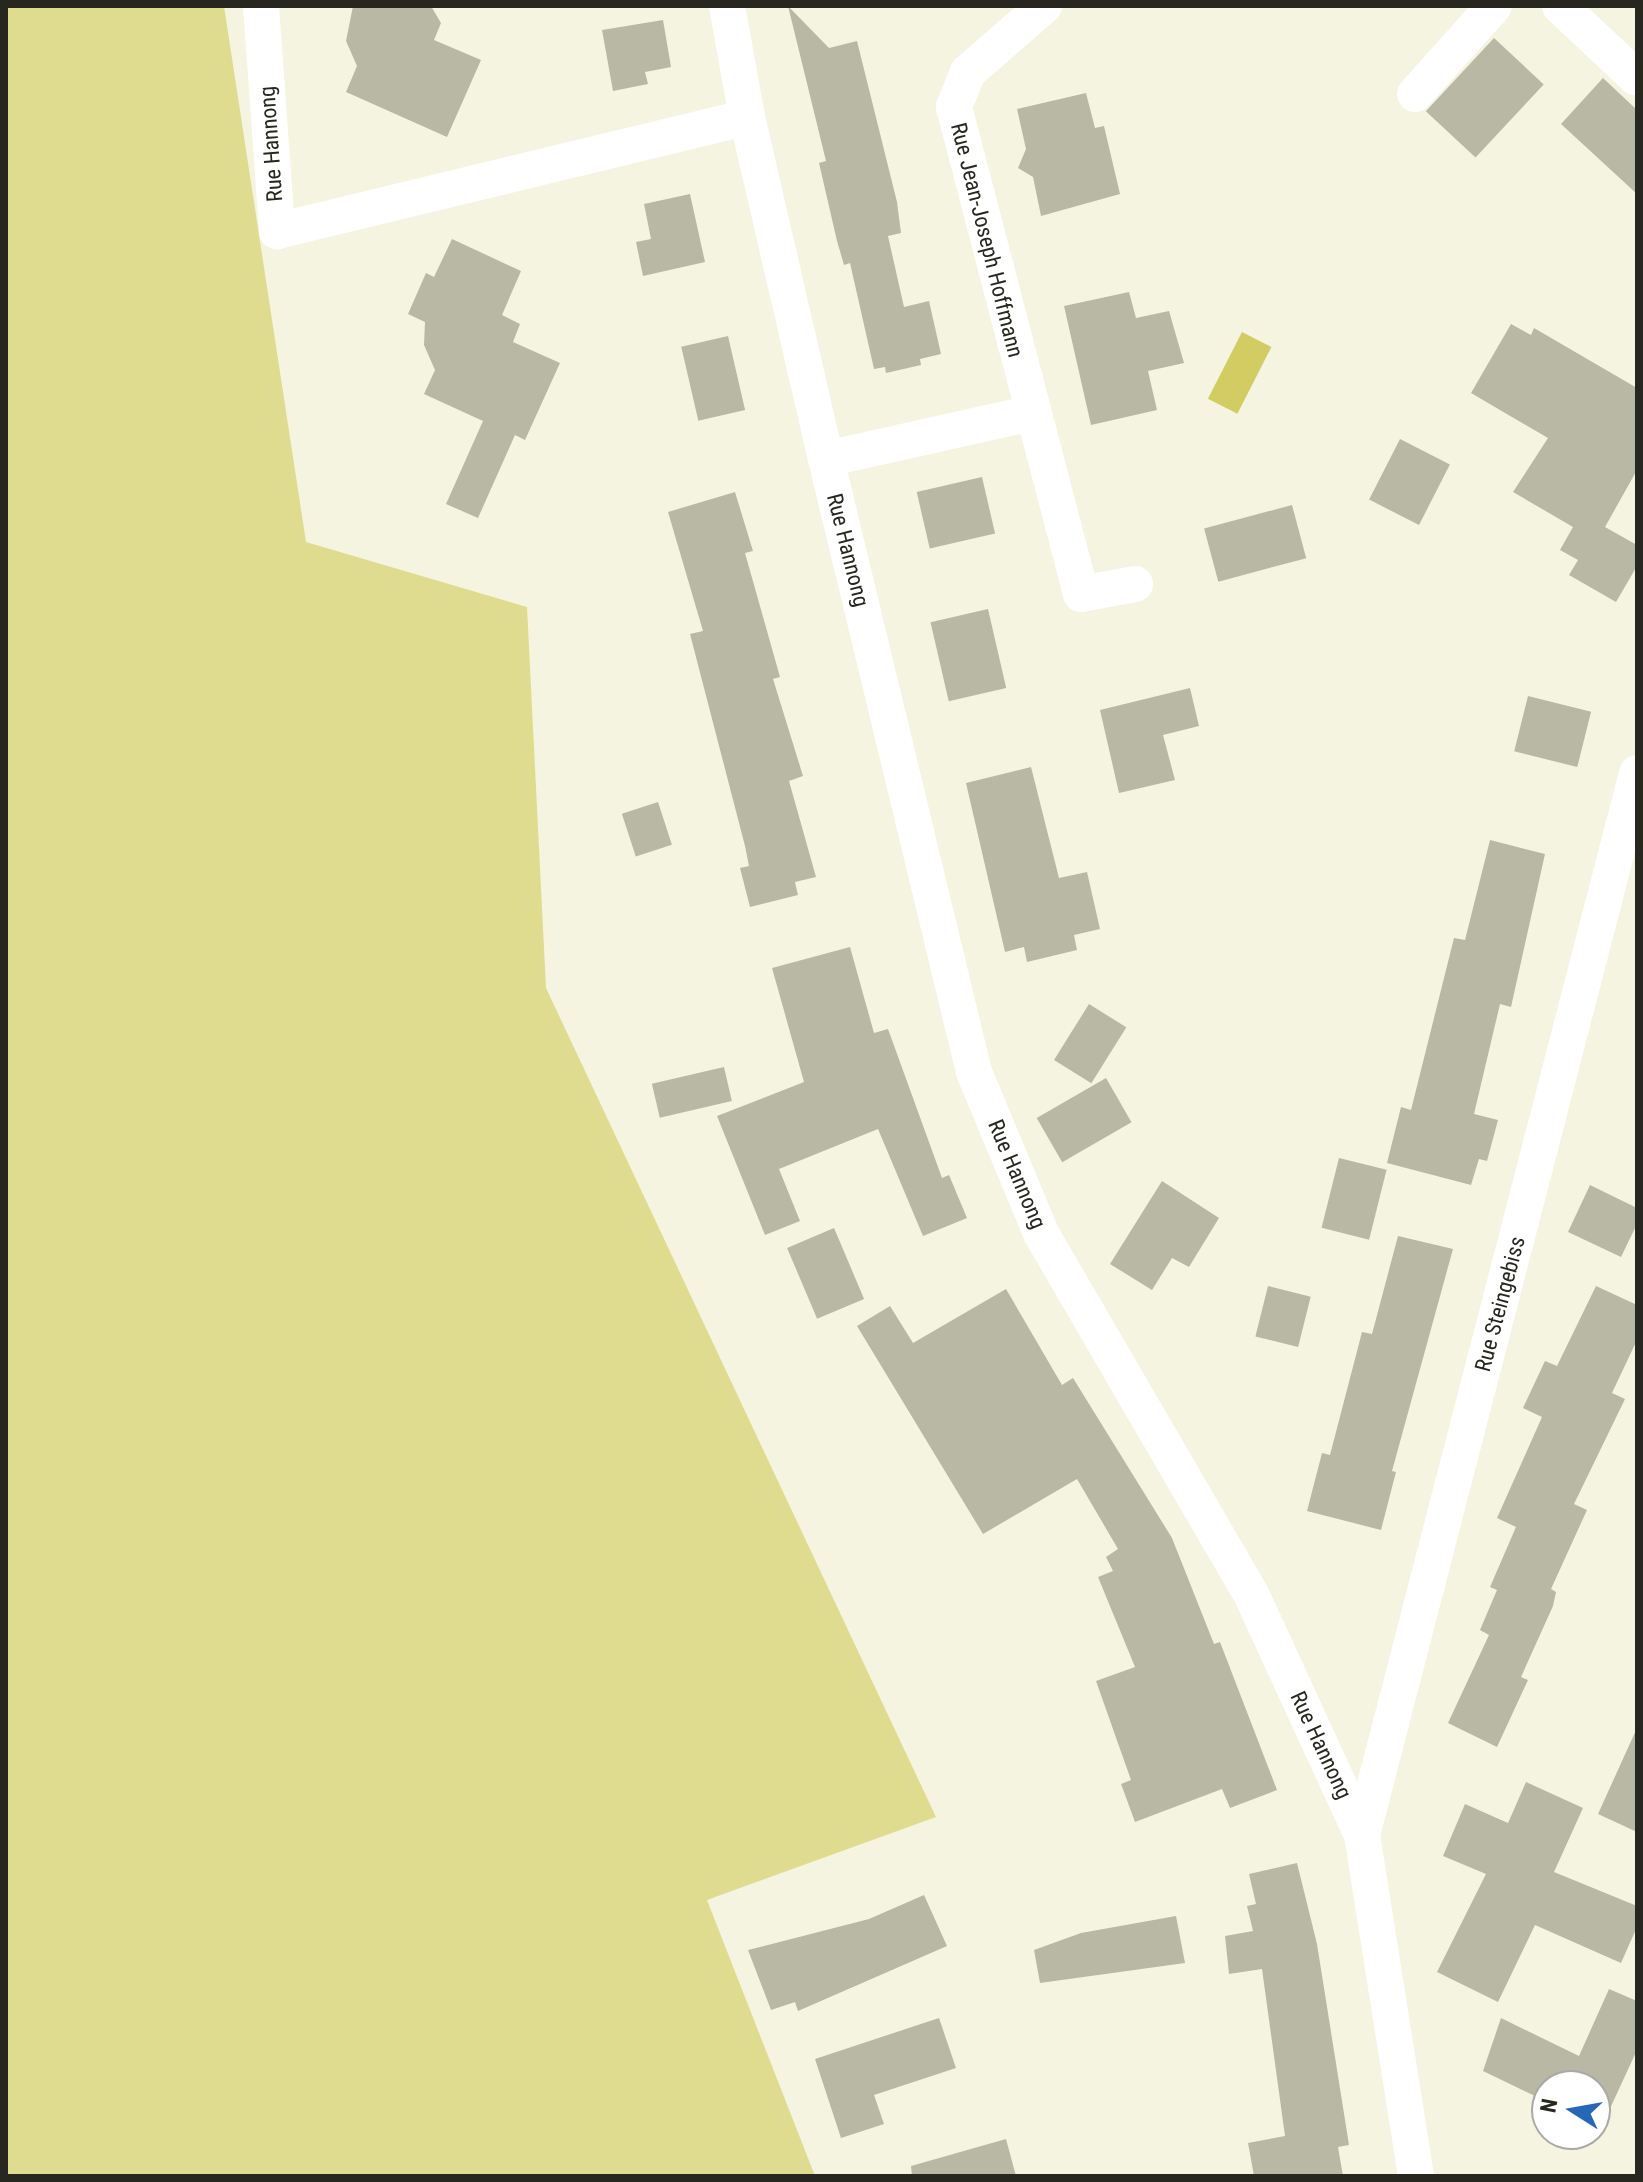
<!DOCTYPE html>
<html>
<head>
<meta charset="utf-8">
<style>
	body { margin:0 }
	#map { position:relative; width:1643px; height:2182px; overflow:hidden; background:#f4f4e0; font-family:"Roboto Condensed",sans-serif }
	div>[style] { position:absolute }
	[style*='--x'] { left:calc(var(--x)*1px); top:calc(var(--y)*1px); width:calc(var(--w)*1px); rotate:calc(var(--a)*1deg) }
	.green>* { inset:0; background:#dfdc90 }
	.water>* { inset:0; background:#d2cc63; transform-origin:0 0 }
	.building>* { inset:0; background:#b8b8a5; transform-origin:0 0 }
	.street>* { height:36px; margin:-18px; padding:0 18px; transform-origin:18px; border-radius:18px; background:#fff }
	span { translate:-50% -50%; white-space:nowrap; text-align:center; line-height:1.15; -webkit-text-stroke:8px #fff; paint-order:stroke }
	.street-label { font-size:22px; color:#272720 }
	.frame { position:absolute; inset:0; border:8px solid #272720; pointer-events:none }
	.north { position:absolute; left:1531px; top:2070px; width:80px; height:80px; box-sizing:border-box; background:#fff; border:2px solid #a9a9a6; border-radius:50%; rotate:281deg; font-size:22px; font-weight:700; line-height:32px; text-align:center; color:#272720 }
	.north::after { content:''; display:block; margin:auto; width:28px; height:36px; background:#2667b8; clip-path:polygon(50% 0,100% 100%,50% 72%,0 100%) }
</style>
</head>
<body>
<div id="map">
	<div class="green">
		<i style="clip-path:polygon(6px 6px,224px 6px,306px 542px,527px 607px,546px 988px,936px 1817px,707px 1900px,815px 2176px,6px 2176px)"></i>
	</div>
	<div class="water">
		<i style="left:1242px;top:332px;width:33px;height:75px;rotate:27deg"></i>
	</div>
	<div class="building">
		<i style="clip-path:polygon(353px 6px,431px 6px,441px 23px,434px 40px,481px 60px,447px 137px,346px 92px,357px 66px,346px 41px)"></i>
		<i style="clip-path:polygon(788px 6px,829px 48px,857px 41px,897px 202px,901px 233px,888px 236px,904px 307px,929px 301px,941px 354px,920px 359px,921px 365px,886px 373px,885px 367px,874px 369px,850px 263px,844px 265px,837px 241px,819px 163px,826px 161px)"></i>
		<i style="clip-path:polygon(663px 20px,671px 67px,645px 72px,648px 84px,613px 91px,602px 30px)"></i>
		<i style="left:1494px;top:38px;width:68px;height:100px;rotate:43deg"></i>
		<i style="clip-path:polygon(1603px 78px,1637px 110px,1637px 194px,1561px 124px)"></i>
		<i style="clip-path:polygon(1086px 93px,1095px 128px,1104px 126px,1120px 194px,1041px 216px,1033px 177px,1018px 168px,1026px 149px,1017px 109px)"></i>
		<i style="clip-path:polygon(690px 194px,705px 262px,643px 276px,636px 242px,651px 239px,644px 204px)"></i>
		<i style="clip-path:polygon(452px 239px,521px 271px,502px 315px,520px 324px,513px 342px,560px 363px,525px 440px,515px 435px,478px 518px,446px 504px,483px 421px,424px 394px,435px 370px,424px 345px,425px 322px,408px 314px,426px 273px,434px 277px)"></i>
		<i style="clip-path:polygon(1129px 292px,1136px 318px,1169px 311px,1184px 363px,1148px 371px,1157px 410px,1091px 425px,1064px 306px)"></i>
		<i style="clip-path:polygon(1511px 324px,1531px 335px,1534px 328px,1637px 388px,1637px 470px,1605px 527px,1637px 545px,1637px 566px,1616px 602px,1569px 575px,1578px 560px,1560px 550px,1573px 527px,1513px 492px,1548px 438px,1471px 393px)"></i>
		<i style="left:728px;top:336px;width:76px;height:48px;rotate:77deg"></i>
		<i style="left:1400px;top:439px;width:56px;height:68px;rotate:27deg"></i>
		<i style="left:982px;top:477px;width:58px;height:67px;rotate:77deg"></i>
		<i style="clip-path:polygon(735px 492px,753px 551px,745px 553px,780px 677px,773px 679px,803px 776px,789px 781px,816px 877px,795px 882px,798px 895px,750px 907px,740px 868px,749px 866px,745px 846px,690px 634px,703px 631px,668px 512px)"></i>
		<i style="left:1292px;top:505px;width:55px;height:91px;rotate:75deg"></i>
		<i style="left:988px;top:609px;width:81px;height:59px;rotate:77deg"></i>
		<i style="clip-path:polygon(1190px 688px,1199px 726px,1163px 735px,1175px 780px,1119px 793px,1100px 710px)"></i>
		<i style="left:1528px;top:696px;width:65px;height:57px;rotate:14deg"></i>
		<i style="clip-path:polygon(1031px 767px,1059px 878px,1087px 872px,1100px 929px,1074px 935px,1077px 950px,1027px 962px,1024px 947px,1005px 952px,966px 783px)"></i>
		<i style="left:658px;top:802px;width:45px;height:38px;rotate:72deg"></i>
		<i style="clip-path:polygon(1490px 840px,1545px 854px,1511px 1007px,1500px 1004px,1474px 1114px,1498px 1120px,1487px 1161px,1479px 1159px,1471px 1185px,1387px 1163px,1401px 1107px,1411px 1110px,1454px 938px,1465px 940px)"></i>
		<i style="clip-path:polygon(850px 947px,874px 1033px,888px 1029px,942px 1178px,949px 1175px,967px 1218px,923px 1236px,878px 1129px,779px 1169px,800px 1221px,765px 1235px,717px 1116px,804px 1082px,772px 968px)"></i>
		<i style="left:1089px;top:1004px;width:44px;height:66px;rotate:32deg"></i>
		<i style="left:724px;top:1067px;width:35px;height:74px;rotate:77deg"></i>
		<i style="left:1106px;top:1078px;width:51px;height:80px;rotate:60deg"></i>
		<i style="left:1339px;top:1158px;width:49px;height:72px;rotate:14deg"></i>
		<i style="clip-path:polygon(1162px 1181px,1219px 1218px,1189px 1267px,1172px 1258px,1152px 1290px,1110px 1264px)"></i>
		<i style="clip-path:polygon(1590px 1185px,1637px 1208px,1637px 1224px,1621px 1257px,1568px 1232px)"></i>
		<i style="left:834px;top:1228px;width:77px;height:51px;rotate:67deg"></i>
		<i style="clip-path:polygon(1398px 1236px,1453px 1249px,1392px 1471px,1396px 1472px,1381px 1530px,1307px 1511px,1322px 1453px,1330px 1455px,1362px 1332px,1372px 1334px)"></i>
		<i style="left:1268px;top:1286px;width:44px;height:52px;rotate:14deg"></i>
		<i style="clip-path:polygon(1596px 1286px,1637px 1305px,1637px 1340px,1612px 1393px,1625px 1399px,1574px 1504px,1587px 1510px,1551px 1589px,1556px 1592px,1553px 1606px,1521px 1677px,1528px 1680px,1497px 1747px,1448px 1723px,1489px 1635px,1480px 1630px,1497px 1590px,1490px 1587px,1516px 1527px,1497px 1518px,1542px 1417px,1523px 1408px,1545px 1361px,1557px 1366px)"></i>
		<i style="clip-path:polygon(1006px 1289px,1062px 1385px,1073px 1378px,1172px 1538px,1214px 1644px,1220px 1642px,1277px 1790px,1230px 1808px,1222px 1789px,1135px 1822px,1121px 1784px,1131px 1780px,1096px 1681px,1135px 1667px,1098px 1577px,1113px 1571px,1106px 1557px,1118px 1549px,1077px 1479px,983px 1534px,857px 1326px,890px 1306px,913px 1343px)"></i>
		<i style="clip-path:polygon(1637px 1728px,1637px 1832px,1598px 1814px)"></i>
		<i style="clip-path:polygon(1526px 1782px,1583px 1808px,1554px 1872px,1637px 1906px,1637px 1927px,1621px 1963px,1535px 1925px,1498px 2002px,1437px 1972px,1486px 1874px,1443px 1856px,1465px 1804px,1508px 1823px)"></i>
		<i style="clip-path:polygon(1297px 1863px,1317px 1944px,1349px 2145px,1338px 2147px,1343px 2176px,1254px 2176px,1248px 2143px,1285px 2136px,1262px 1969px,1229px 1974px,1225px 1936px,1253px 1931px,1247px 1906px,1256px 1904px,1249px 1874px)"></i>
		<i style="clip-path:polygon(924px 1895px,947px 1946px,798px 2011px,795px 2002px,771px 2010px,748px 1950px,869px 1919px)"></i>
		<i style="clip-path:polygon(1176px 1916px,1185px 1963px,1040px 1983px,1034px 1950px,1081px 1933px)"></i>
		<i style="clip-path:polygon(1609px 1989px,1637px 2001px,1637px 2050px,1601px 2128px,1595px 2125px,1595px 2086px,1547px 2086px,1547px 2102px,1483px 2071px,1501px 2018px,1579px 2056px)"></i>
		<i style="clip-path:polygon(939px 2018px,956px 2068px,874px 2095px,884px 2124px,841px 2138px,815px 2059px)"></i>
		<i style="clip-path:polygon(1006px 2139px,1016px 2176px,912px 2176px,911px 2166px)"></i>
	</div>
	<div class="street">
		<i style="--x:261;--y:6;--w:226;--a:85.9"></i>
		<i style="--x:277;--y:231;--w:484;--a:-13.6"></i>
		<i style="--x:727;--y:6;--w:113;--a:79.8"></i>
		<i style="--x:747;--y:117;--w:351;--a:77"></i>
		<i style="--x:826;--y:459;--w:631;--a:76.43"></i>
		<i style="--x:974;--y:1072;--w:177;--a:67.4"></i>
		<i style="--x:1042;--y:1235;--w:418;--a:59.8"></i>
		<i style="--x:1252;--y:1596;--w:263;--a:65.3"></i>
		<i style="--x:1362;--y:1835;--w:345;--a:81"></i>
		<i style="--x:1044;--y:6;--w:101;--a:139"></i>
		<i style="--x:968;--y:72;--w:38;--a:112"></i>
		<i style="--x:954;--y:107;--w:503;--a:75.38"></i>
		<i style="--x:1081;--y:594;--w:55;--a:-10.5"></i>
		<i style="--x:1560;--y:6;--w:105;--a:43.1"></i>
		<i style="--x:1415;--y:94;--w:118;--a:-48.1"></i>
		<i style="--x:826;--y:459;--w:210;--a:-12.6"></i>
		<i style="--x:1362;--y:1835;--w:1097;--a:-75.48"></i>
	</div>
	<div class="street-label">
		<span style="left:271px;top:144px;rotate:-94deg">Rue Hannong</span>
		<span style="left:987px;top:240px;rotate:76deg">Rue Jean-Joseph Hoffmann</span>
		<span style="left:848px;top:550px;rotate:76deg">Rue Hannong</span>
		<span style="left:1017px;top:1174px;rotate:67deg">Rue Hannong</span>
		<span style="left:1500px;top:1304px;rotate:-75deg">Rue Steingebiss</span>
		<span style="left:1321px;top:1745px;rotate:65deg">Rue Hannong</span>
	</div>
	<div class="frame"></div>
	<div class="north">N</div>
</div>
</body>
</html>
